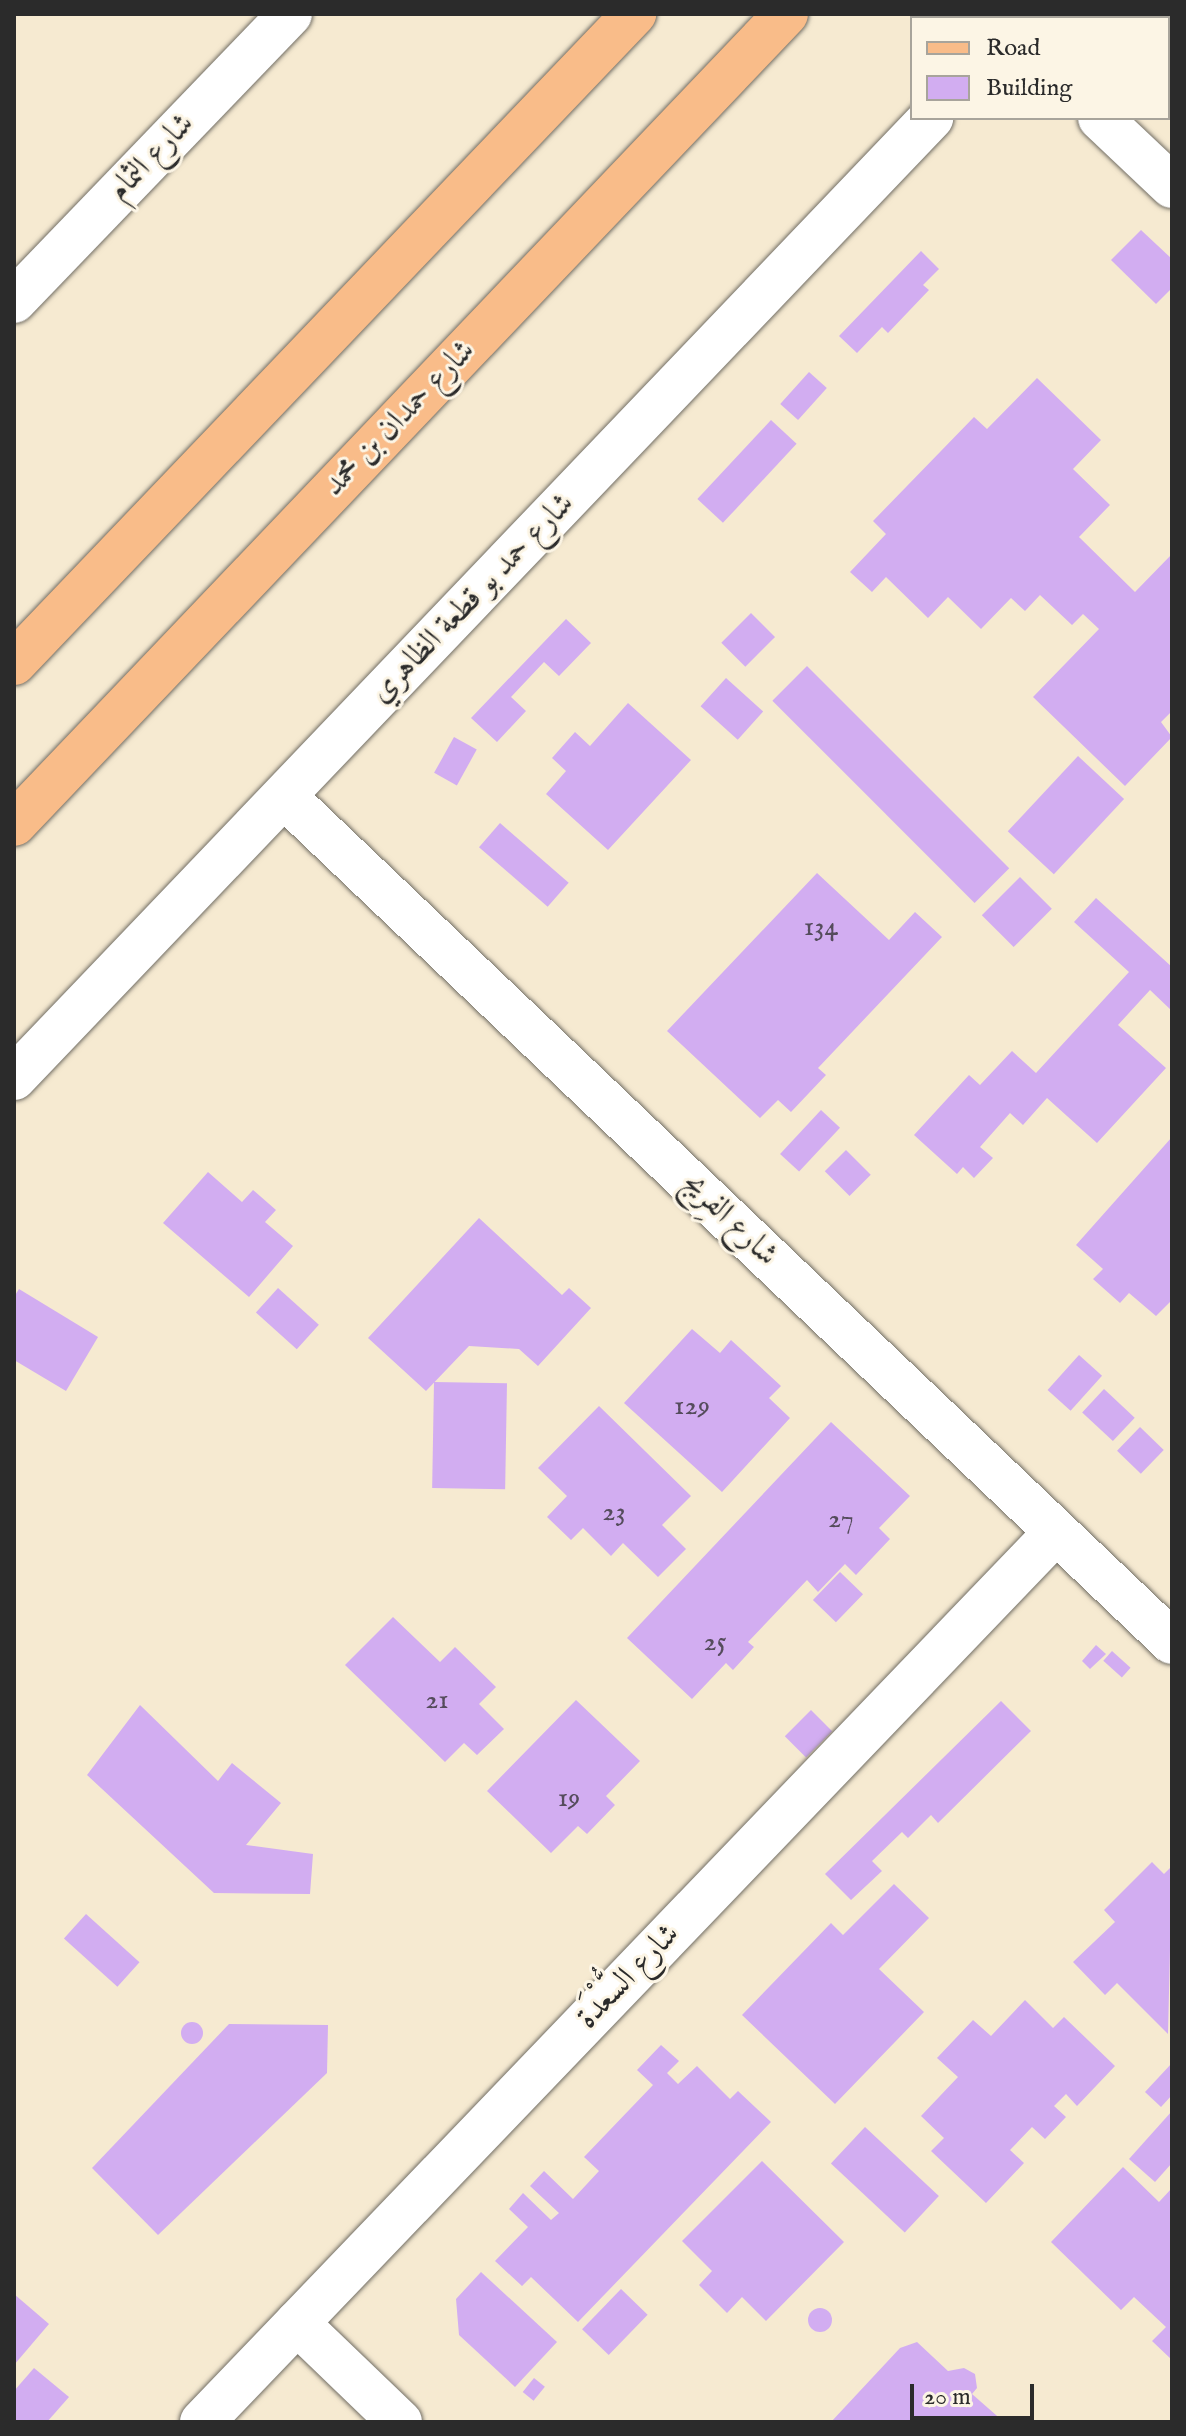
<!DOCTYPE html>
<html>
<head>
<meta charset="utf-8">
<style>
	body { margin:0 }
	#map { position:relative; width:1186px; height:2436px; overflow:hidden; background:#f6ead1; font-family:"IM FELL English",Amiri,serif }
	div>[style] { position:absolute }
	[style*='--x'] { left:calc(var(--x)*1px); top:calc(var(--y)*1px); width:calc(var(--w)*1px); rotate:calc(var(--a)*1deg) }
	.building>* { inset:0; background:#d2adf1; transform-origin:0 0 }
	.round { border-radius:50% }
	.roads { filter:drop-shadow(0 0 2px #726e65) drop-shadow(0 0 2px #726e65) }
	.minor>* { height:44px; margin:-22px; padding:0 22px; transform-origin:22px; border-radius:22px; background:#fff }
	.major>* { height:44px; margin:-22px; padding:0 22px; transform-origin:22px; border-radius:22px; background:#f9bc89 }
	span { translate:-50% -50%; white-space:nowrap; text-align:center; line-height:1.15; -webkit-text-stroke:6px #fcf5e5; paint-order:stroke }
	.number-label { font-size:28px; color:#554c5c }
	.number-label span { -webkit-text-stroke-width:0 }
	.street-label { font-size:32px; color:#2b2b2b }
	.frame { position:absolute; inset:0; border:16px solid #2b2b2b; pointer-events:none }
	.legend { position:absolute; left:910px; top:16px; width:260px; height:104px; box-sizing:border-box; background:#fcf5e5; border:2px solid #a8a49b; margin:0; padding:10px 14px; list-style:none; font-size:24px; color:#2b2b2b }
	.legend li { display:flex; align-items:center; gap:16px; height:40px }
	.legend b { width:40px; border:2px solid #a8a49b }
	.scale { position:absolute; left:910px; top:2384px; width:124px; height:36px; box-sizing:border-box; border:4px solid #2b2b2b; border-top:0; padding-left:10px; font-size:24px; line-height:28px; white-space:nowrap; color:#2b2b2b; -webkit-text-stroke:6px #fcf5e5; paint-order:stroke }
</style>
</head>
<body>
<div id="map">
	<div class="building">
		<i style="clip-path:polygon(1141px 230px,1172px 259px,1172px 288px,1156px 304px,1111px 260px)"></i>
		<i style="clip-path:polygon(921px 251px,939px 269px,923px 285px,929px 290px,888px 333px,882px 327px,857px 353px,839px 336px)"></i>
		<i style="left:809px;top:372px;width:24px;height:43px;rotate:42deg"></i>
		<i style="clip-path:polygon(1037px 378px,1101px 440px,1073px 469px,1110px 505px,1079px 537px,1135px 592px,1172px 554px,1172px 711px,1161px 722px,1172px 737px,1125px 786px,1033px 697px,1099px 629px,1083px 614px,1072px 625px,1040px 595px,1025px 611px,1011px 598px,981px 629px,948px 597px,928px 618px,886px 577px,872px 592px,850px 572px,886px 534px,873px 521px,974px 417px,987px 429px)"></i>
		<i style="left:771px;top:420px;width:35px;height:108px;rotate:43deg"></i>
		<i style="left:751px;top:613px;width:34px;height:42px;rotate:45deg"></i>
		<i style="clip-path:polygon(566px 619px,591px 643px,559px 676px,544px 662px,511px 697px,526px 711px,497px 742px,471px 718px)"></i>
		<i style="left:807px;top:666px;width:286px;height:49px;rotate:45deg"></i>
		<i style="left:726px;top:678px;width:50px;height:38px;rotate:42deg"></i>
		<i style="clip-path:polygon(628px 703px,691px 760px,608px 850px,546px 794px,566px 771px,552px 758px,575px 732px,590px 746px)"></i>
		<i style="left:454px;top:737px;width:26px;height:41px;rotate:29deg"></i>
		<i style="left:1078px;top:756px;width:63px;height:103px;rotate:43deg"></i>
		<i style="left:500px;top:823px;width:91px;height:32px;rotate:41deg"></i>
		<i style="clip-path:polygon(817px 873px,889px 940px,915px 912px,942px 937px,818px 1068px,826px 1075px,791px 1112px,778px 1100px,760px 1118px,667px 1031px)"></i>
		<i style="left:1020px;top:877px;width:45px;height:54px;rotate:45deg"></i>
		<i style="clip-path:polygon(1096px 898px,1172px 967px,1172px 1011px,1150px 990px,1118px 1025px,1166px 1068px,1097px 1143px,1047px 1098px,1023px 1125px,1010px 1113px,980px 1147px,993px 1158px,974px 1178px,963px 1167px,957px 1174px,914px 1135px,969px 1075px,980px 1085px,1012px 1051px,1036px 1073px,1129px 972px,1074px 922px)"></i>
		<i style="left:821px;top:1110px;width:26px;height:60px;rotate:43deg"></i>
		<i style="clip-path:polygon(1172px 1137px,1172px 1300px,1156px 1316px,1129px 1293px,1120px 1303px,1093px 1279px,1103px 1269px,1076px 1245px)"></i>
		<i style="left:846px;top:1150px;width:35px;height:30px;rotate:45deg"></i>
		<i style="clip-path:polygon(208px 1172px,242px 1202px,253px 1190px,276px 1210px,265px 1222px,293px 1246px,249px 1297px,163px 1223px)"></i>
		<i style="clip-path:polygon(479px 1218px,562px 1295px,569px 1288px,591px 1308px,538px 1366px,519px 1349px,469px 1346px,426px 1391px,368px 1338px)"></i>
		<i style="left:278px;top:1288px;width:55px;height:33px;rotate:42deg"></i>
		<i style="clip-path:polygon(19px 1289px,98px 1337px,66px 1391px,14px 1360px,14px 1297px)"></i>
		<i style="clip-path:polygon(692px 1329px,720px 1353px,731px 1340px,781px 1386px,769px 1398px,790px 1418px,722px 1492px,624px 1403px)"></i>
		<i style="left:1079px;top:1355px;width:31px;height:47px;rotate:42deg"></i>
		<i style="left:434px;top:1382px;width:73px;height:106px;rotate:1deg"></i>
		<i style="left:1104px;top:1389px;width:42px;height:32px;rotate:43deg"></i>
		<i style="clip-path:polygon(599px 1406px,691px 1496px,662px 1525px,686px 1549px,658px 1577px,623px 1543px,611px 1556px,583px 1528px,571px 1540px,547px 1517px,567px 1496px,538px 1468px)"></i>
		<i style="clip-path:polygon(831px 1422px,910px 1496px,879px 1528px,890px 1539px,856px 1575px,845px 1564px,818px 1592px,807px 1580px,748px 1642px,754px 1647px,733px 1670px,726px 1663px,692px 1699px,627px 1638px)"></i>
		<i style="left:1140px;top:1427px;width:33px;height:33px;rotate:44deg"></i>
		<i style="left:840px;top:1572px;width:32px;height:39px;rotate:44deg"></i>
		<i style="clip-path:polygon(393px 1617px,440px 1662px,455px 1647px,496px 1687px,479px 1704px,504px 1729px,477px 1755px,464px 1743px,445px 1762px,345px 1665px)"></i>
		<i style="clip-path:polygon(1096px 1645px,1106px 1654px,1090px 1669px,1082px 1661px)"></i>
		<i style="left:1112px;top:1651px;width:25px;height:13px;rotate:42deg"></i>
		<i style="clip-path:polygon(576px 1700px,640px 1761px,606px 1796px,615px 1805px,587px 1834px,578px 1826px,551px 1853px,487px 1791px)"></i>
		<i style="clip-path:polygon(1001px 1701px,1031px 1731px,938px 1823px,931px 1815px,908px 1838px,902px 1832px,872px 1861px,882px 1871px,851px 1900px,825px 1874px)"></i>
		<i style="clip-path:polygon(140px 1705px,218px 1781px,232px 1763px,281px 1803px,246px 1845px,313px 1854px,310px 1894px,214px 1893px,87px 1775px)"></i>
		<i style="left:811px;top:1710px;width:30px;height:37px;rotate:45deg"></i>
		<i style="clip-path:polygon(1152px 1862px,1164px 1874px,1172px 1866px,1168px 2034px,1117px 1983px,1105px 1995px,1073px 1962px,1115px 1922px,1104px 1910px)"></i>
		<i style="clip-path:polygon(894px 1884px,929px 1918px,879px 1969px,924px 2012px,835px 2104px,742px 2015px,831px 1923px,843px 1935px)"></i>
		<i style="left:86px;top:1914px;width:72px;height:33px;rotate:42deg"></i>
		<i style="clip-path:polygon(1025px 2000px,1053px 2028px,1064px 2017px,1115px 2066px,1077px 2106px,1066px 2094px,1054px 2106px,1066px 2117px,1045px 2139px,1032px 2127px,1010px 2150px,1024px 2163px,986px 2203px,931px 2151px,944px 2138px,921px 2116px,958px 2077px,937px 2058px,973px 2020px,991px 2036px)"></i>
		<i class="round" style="left:181px;top:2022px;width:22px;height:22px"></i>
		<i style="clip-path:polygon(229px 2024px,328px 2025px,327px 2073px,158px 2235px,92px 2168px)"></i>
		<i style="clip-path:polygon(661px 2045px,679px 2061px,667px 2073px,678px 2084px,697px 2066px,730px 2099px,738px 2091px,771px 2122px,578px 2322px,531px 2277px,522px 2286px,495px 2261px,528px 2227px,509px 2209px,523px 2193px,551px 2220px,559px 2213px,530px 2186px,544px 2171px,573px 2199px,599px 2171px,584px 2157px,653px 2085px,637px 2070px)"></i>
		<i style="clip-path:polygon(1172px 2063px,1172px 2095px,1161px 2107px,1145px 2092px)"></i>
		<i style="clip-path:polygon(1172px 2111px,1172px 2163px,1155px 2182px,1129px 2159px)"></i>
		<i style="left:865px;top:2127px;width:101px;height:50px;rotate:43deg"></i>
		<i style="clip-path:polygon(762px 2161px,844px 2242px,766px 2321px,742px 2297px,727px 2313px,699px 2285px,712px 2271px,682px 2241px)"></i>
		<i style="clip-path:polygon(1123px 2167px,1159px 2202px,1172px 2188px,1172px 2360px,1152px 2341px,1166px 2327px,1134px 2297px,1121px 2310px,1051px 2242px)"></i>
		<i style="clip-path:polygon(481px 2272px,557px 2342px,515px 2387px,459px 2335px,456px 2299px)"></i>
		<i style="left:621px;top:2289px;width:37px;height:56px;rotate:44deg"></i>
		<i style="clip-path:polygon(14px 2294px,49px 2324px,14px 2365px)"></i>
		<i class="round" style="left:808px;top:2308px;width:24px;height:24px"></i>
		<i style="clip-path:polygon(917px 2342px,948px 2371px,964px 2368px,975px 2374px,977px 2388px,972px 2394px,1004px 2422px,831px 2422px,900px 2348px)"></i>
		<i style="clip-path:polygon(34px 2368px,69px 2397px,47px 2422px,14px 2422px,14px 2391px)"></i>
		<i style="left:534px;top:2378px;width:14px;height:18px;rotate:39deg"></i>
	</div>
	<div class="roads">
		<div class="minor">
			<i style="--x:1026;--y:18;--w:6;--a:-45"></i>
			<i style="--x:1100;--y:118;--w:99;--a:43.4"></i>
			<i style="--x:14;--y:301;--w:398;--a:-46.1"></i>
			<i style="--x:285;--y:797;--w:1225;--a:43.61"></i>
			<i style="--x:14;--y:1078;--w:1328;--a:-46.31"></i>
			<i style="--x:297;--y:2323;--w:143;--a:43.9"></i>
			<i style="--x:202;--y:2422;--w:1233;--a:-46.18"></i>
		</div>
		<div class="major">
			<i style="--x:14;--y:663;--w:898;--a:-46.31"></i>
			<i style="--x:14;--y:824;--w:1119;--a:-46.38"></i>
		</div>
	</div>
	<div class="number-label">
		<span style="left:821px;top:928px">134</span>
		<span style="left:692px;top:1407px">129</span>
		<span style="left:614px;top:1513px">23</span>
		<span style="left:841px;top:1520px">27</span>
		<span style="left:715px;top:1643px">25</span>
		<span style="left:437px;top:1701px">21</span>
		<span style="left:569px;top:1799px">19</span>
	</div>
	<div class="street-label">
		<span style="left:152px;top:158px;rotate:-46deg">شارع الثمام</span>
		<span style="left:400px;top:419px;rotate:-46deg">شارع حمدان بن محمد</span>
		<span style="left:473px;top:599px;rotate:-46deg">شارع حمد بو قطعة الظاهري</span>
		<span style="left:729px;top:1220px;rotate:44deg">شارع الفِريج</span>
		<span style="left:629px;top:1977px;rotate:-46deg">شارع السُّعْدَة</span>
	</div>
	<div class="frame"></div>
	<ul class="legend">
	<li><b style="height:10px;background:#f9bc89"></b>Road</li>
	<li><b style="height:22px;background:#d2adf1"></b>Building</li>
	</ul>
	<div class="scale">20 m</div>
</div>
</body>
</html>
